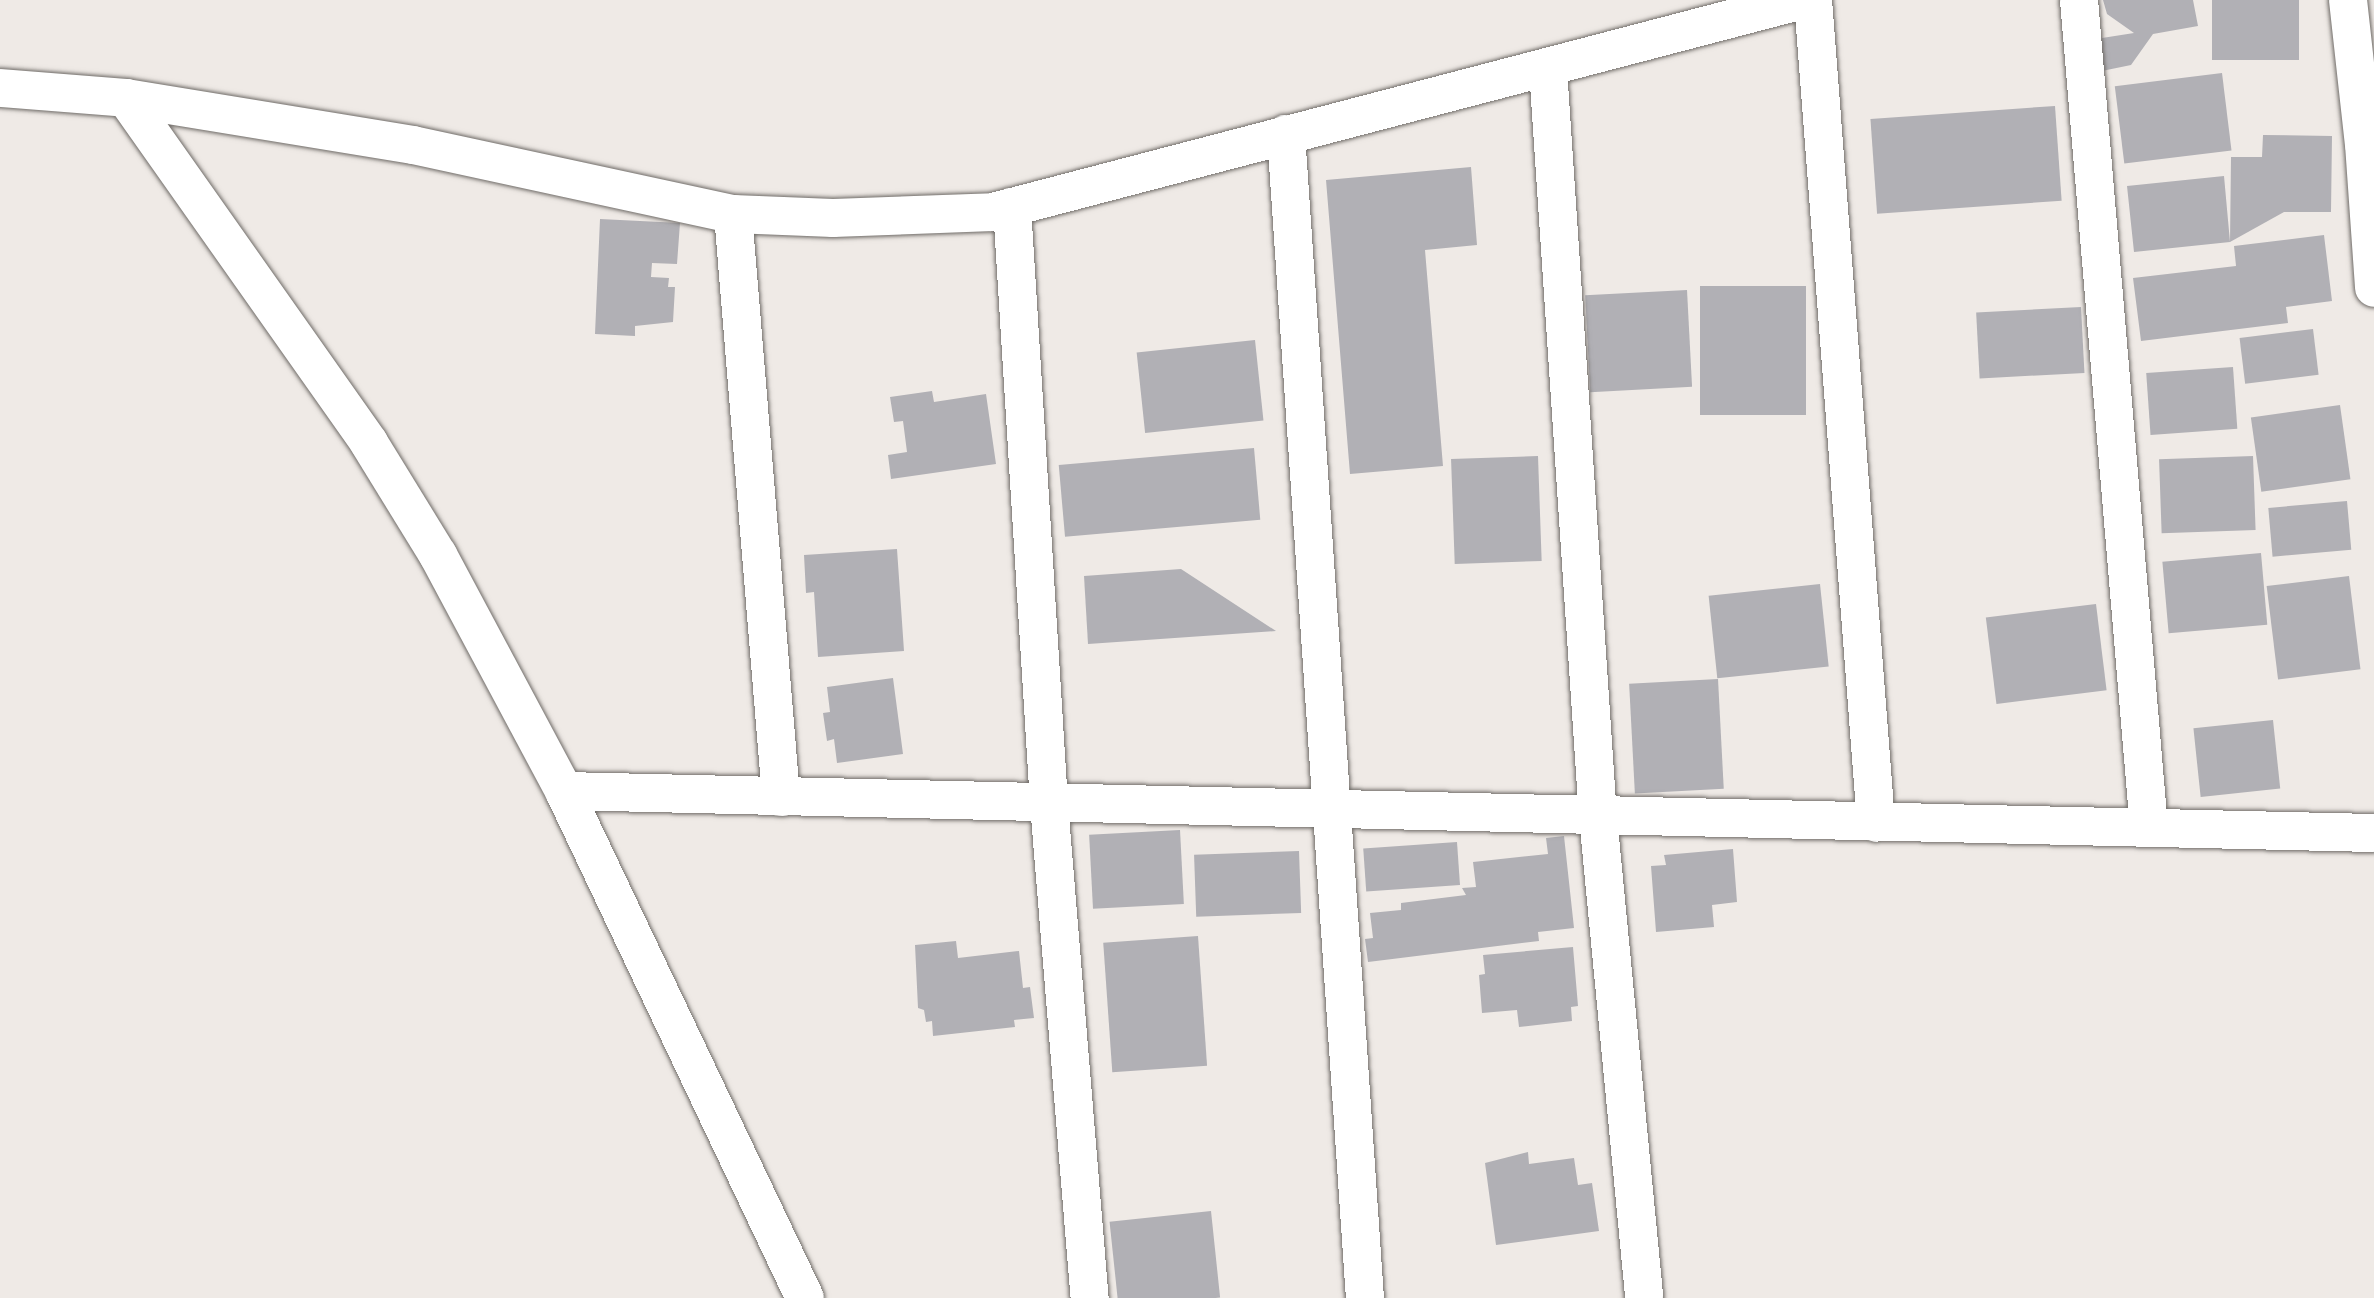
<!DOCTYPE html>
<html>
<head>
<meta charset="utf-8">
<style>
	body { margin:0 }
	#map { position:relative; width:2374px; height:1298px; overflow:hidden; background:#efeae6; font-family:"Sofia Sans Condensed",sans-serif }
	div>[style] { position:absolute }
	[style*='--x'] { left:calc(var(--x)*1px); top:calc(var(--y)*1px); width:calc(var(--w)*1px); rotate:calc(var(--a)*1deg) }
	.building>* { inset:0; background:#b1b0b5; transform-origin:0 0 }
	.roads { filter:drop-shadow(0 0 2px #6f6b67) drop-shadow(0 0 2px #6f6b67) }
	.street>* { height:38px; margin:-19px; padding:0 19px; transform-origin:19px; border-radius:19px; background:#fff }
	span { translate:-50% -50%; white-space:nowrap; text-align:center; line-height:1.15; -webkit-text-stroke:5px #efeae6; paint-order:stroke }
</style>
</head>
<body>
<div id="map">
	<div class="building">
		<i style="clip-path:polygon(2103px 0,2193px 0,2198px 26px,2153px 34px,2131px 65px,2097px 72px,2102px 38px,2134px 33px,2107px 14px)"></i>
		<i style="left:2212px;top:0;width:87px;height:60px"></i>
		<i style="left:2222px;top:73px;width:78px;height:108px;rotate:83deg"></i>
		<i style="left:2055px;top:106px;width:95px;height:185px;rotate:86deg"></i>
		<i style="clip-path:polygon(2263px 135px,2332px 136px,2331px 212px,2284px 212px,2230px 242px,2134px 252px,2127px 186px,2224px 176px,2230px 242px,2231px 157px,2262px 157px)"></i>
		<i style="clip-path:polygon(1471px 167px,1477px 245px,1425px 250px,1443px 466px,1350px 474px,1326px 180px)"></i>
		<i style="clip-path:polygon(600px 219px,680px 223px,677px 264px,652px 263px,651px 277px,669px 278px,668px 287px,675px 287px,673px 322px,635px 326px,635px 336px,595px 334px)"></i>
		<i style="clip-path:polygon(2324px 235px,2332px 301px,2286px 307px,2288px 323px,2141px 341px,2133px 278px,2236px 266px,2234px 246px)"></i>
		<i style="left:1806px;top:286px;width:129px;height:106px;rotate:90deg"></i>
		<i style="left:1687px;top:290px;width:97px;height:102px;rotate:87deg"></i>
		<i style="left:2081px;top:307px;width:66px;height:105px;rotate:87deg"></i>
		<i style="left:2313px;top:329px;width:46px;height:74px;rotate:83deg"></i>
		<i style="left:1255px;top:340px;width:81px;height:119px;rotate:84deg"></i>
		<i style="left:2233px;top:367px;width:62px;height:87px;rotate:86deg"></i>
		<i style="clip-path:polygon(932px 391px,934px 402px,986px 394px,996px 464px,891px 479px,888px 455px,907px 452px,903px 421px,894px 422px,890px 397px)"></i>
		<i style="left:2340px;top:405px;width:75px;height:90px;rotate:82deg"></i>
		<i style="left:1254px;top:448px;width:72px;height:196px;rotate:85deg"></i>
		<i style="left:1538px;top:456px;width:105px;height:87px;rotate:88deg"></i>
		<i style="left:2253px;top:456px;width:74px;height:94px;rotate:88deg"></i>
		<i style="left:2347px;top:501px;width:49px;height:79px;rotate:85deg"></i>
		<i style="clip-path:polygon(897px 549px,904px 651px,818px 657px,814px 592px,806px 593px,804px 555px)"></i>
		<i style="left:2261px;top:553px;width:72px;height:99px;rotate:85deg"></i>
		<i style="clip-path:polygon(1181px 569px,1276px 631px,1088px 644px,1084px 576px)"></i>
		<i style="left:2349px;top:576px;width:94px;height:83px;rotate:83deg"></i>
		<i style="left:1820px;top:584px;width:83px;height:112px;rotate:84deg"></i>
		<i style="left:2096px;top:604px;width:87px;height:111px;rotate:83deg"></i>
		<i style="clip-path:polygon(893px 678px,903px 754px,837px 763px,834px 739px,827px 741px,823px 713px,830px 712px,827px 687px)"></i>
		<i style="left:1718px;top:679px;width:110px;height:89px;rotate:87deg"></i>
		<i style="left:2273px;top:720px;width:69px;height:80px;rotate:84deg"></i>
		<i style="left:1180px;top:830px;width:74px;height:91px;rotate:87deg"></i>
		<i style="clip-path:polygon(1564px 836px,1574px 928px,1538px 932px,1539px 941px,1368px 962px,1365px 939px,1373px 938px,1370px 913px,1401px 910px,1401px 903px,1466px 895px,1462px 888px,1476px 887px,1473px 862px,1548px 854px,1546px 838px)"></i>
		<i style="left:1457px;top:842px;width:43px;height:94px;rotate:86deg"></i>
		<i style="clip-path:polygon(1733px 849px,1737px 902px,1712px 905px,1714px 927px,1656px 932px,1651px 866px,1666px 865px,1664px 855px)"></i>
		<i style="left:1299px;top:851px;width:62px;height:105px;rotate:88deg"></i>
		<i style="left:1198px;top:936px;width:130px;height:95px;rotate:86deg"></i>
		<i style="clip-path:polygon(956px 941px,958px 958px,1019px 951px,1023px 988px,1030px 987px,1034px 1018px,1014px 1020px,1015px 1027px,933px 1036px,932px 1021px,926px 1022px,924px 1010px,918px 1008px,915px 945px)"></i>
		<i style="clip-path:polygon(1573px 947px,1578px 1006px,1571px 1007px,1572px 1021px,1519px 1027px,1517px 1010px,1482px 1013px,1479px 975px,1485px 974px,1483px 955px)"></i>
		<i style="clip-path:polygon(1528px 1152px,1529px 1164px,1574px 1158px,1578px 1185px,1592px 1183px,1599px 1231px,1496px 1245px,1485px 1163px)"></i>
		<i style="left:1211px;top:1211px;width:87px;height:102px;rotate:84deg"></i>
	</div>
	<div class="roads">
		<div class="street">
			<i style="--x:1813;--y:0;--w:825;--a:85.62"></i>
			<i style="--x:2079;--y:0;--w:831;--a:85.17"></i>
			<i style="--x:2348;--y:0;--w:145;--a:83.7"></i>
			<i style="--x:2364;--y:144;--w:144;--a:86"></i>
			<i style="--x:1548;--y:69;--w:750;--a:86.18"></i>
			<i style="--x:1598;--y:817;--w:483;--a:84.5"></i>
			<i style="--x:0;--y:88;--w:126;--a:4.5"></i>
			<i style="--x:126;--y:98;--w:422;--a:54.8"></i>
			<i style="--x:369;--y:443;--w:132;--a:58.4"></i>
			<i style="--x:438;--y:555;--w:268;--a:61.9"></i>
			<i style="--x:564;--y:791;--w:561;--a:64.58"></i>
			<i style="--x:126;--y:98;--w:291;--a:9.3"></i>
			<i style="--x:413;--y:145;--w:327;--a:12.2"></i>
			<i style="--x:733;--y:214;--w:100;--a:2.3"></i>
			<i style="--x:833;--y:218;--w:160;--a:-2.1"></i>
			<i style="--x:993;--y:212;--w:837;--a:-14.67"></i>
			<i style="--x:1286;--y:134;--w:1167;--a:86.12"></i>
			<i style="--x:1012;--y:207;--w:598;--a:86.45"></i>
			<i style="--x:1049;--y:804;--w:496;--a:85.3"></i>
			<i style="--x:733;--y:214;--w:585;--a:85.29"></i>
			<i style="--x:564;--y:791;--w:1810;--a:1.33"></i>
		</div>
	</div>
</div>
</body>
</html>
